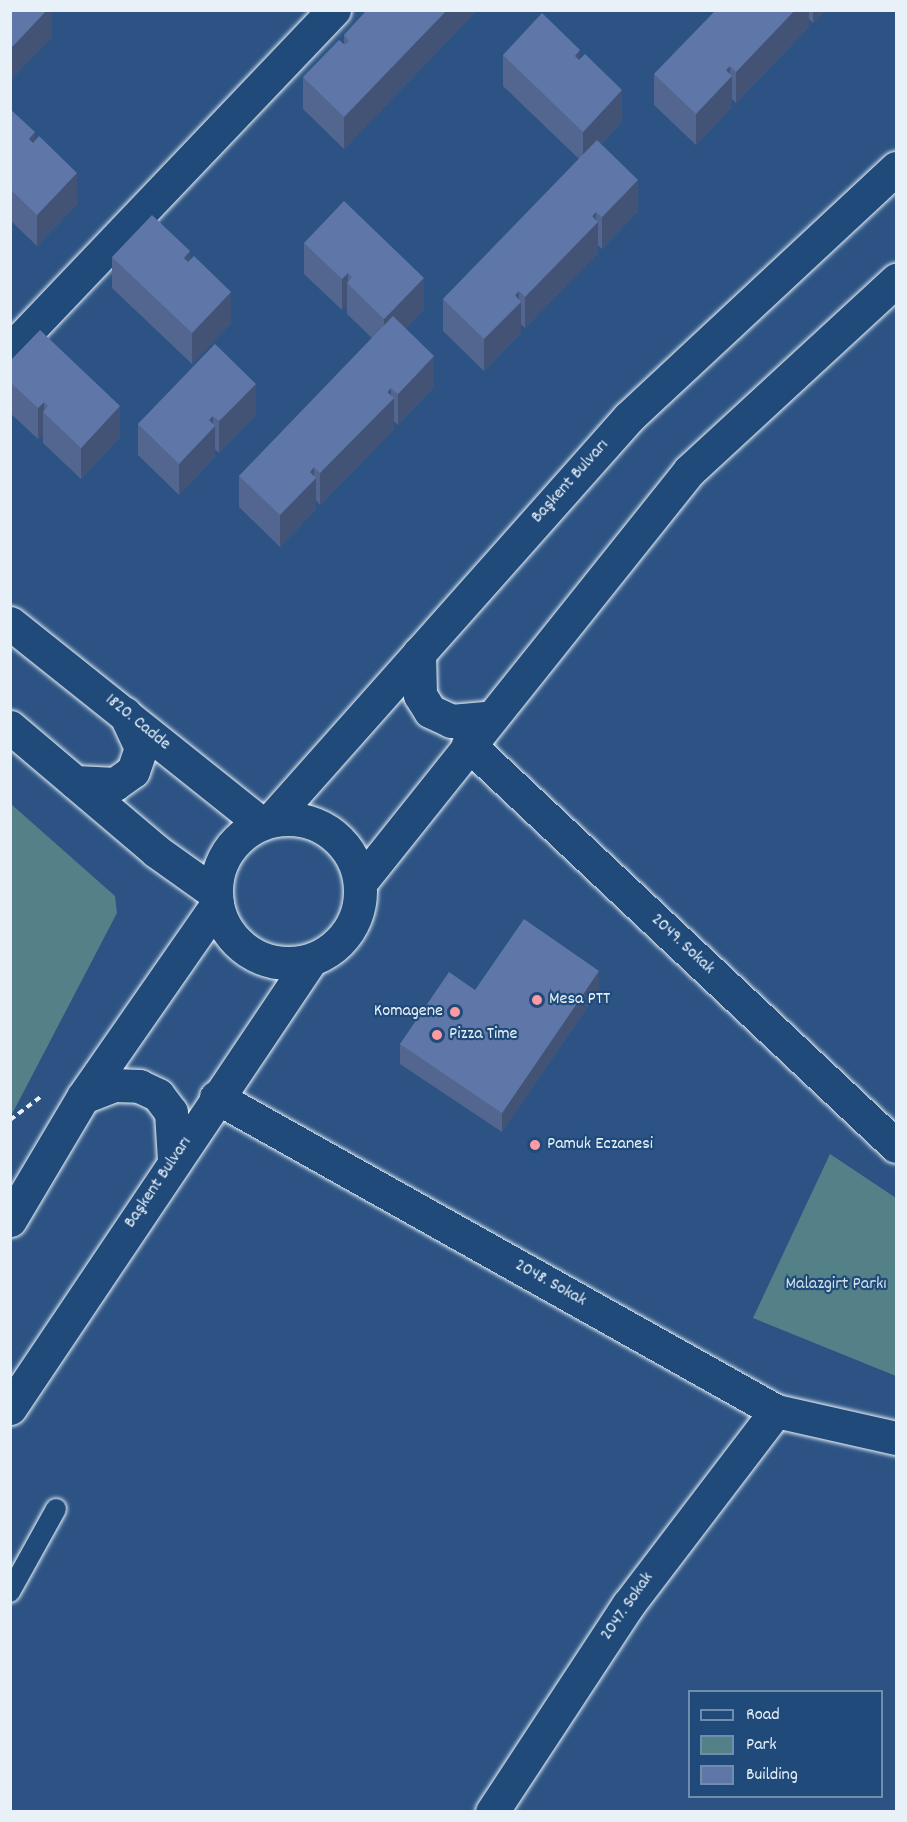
<!DOCTYPE html>
<html>
<head>
<meta charset="utf-8">
<style>
	body { margin:0 }
	#map { position:relative; width:907px; height:1822px; overflow:hidden; background:#2c5383; font-family:Dekko,sans-serif }
	div>[style] { position:absolute }
	[style*='--x'] { left:calc(var(--x)*1px); top:calc(var(--y)*1px); width:calc(var(--w)*1px); rotate:calc(var(--a)*1deg) }
	.green>* { inset:0; background:#548088 }
	.path>* { height:4px; margin-top:-2px; transform-origin:0; background:repeating-linear-gradient(90deg,#e8f1f8 0 6px,transparent 0 10.5px) }
	.roads { filter:drop-shadow(0 0 2px #e8f1f8) drop-shadow(0 0 2px #e8f1f8) }
	.service>* { height:20px; margin:-10px; padding:0 10px; transform-origin:10px; border-radius:10px; background:#1f4a7a }
	.minor>* { height:33px; margin:-16.5px; padding:0 16.5px; transform-origin:16.5px; border-radius:16.5px; background:#1f4a7a }
	.secondary>* { height:33px; margin:-16.5px; padding:0 16.5px; transform-origin:16.5px; border-radius:16.5px; background:#1f4a7a }
	.primary>* { height:33px; margin:-16.5px; padding:0 16.5px; transform-origin:16.5px; border-radius:16.5px; background:#1f4a7a }
	.primary>.ring { margin:-16.5px; padding:0; box-sizing:content-box; background:none; border:33px solid #1f4a7a; border-radius:50% }
	.wall>* { inset:0; background:#526690 }
	.shaded-wall>* { inset:0; background:#425376 }
	.building>* { inset:0; background:#5f77a8 }
	.dots>* { width:16px; height:16px; translate:-50% -50%; box-sizing:border-box; border:3px solid #1f4a7a; border-radius:50% }
	span { translate:-50% -50%; white-space:nowrap; text-align:center; line-height:1.15; -webkit-text-stroke:4.5px #1f4a7a; paint-order:stroke }
	.street-label { font-size:18px; color:#e8f1f8 }
	.poi-label { font-size:18px; color:#e8f1f8 }
	.left { translate:0 -50%; text-align:left }
	.right { translate:-100% -50%; text-align:right }
	.park-label { font-size:18px; color:#d2e0e7 }
	.frame { position:absolute; inset:0; border:12px solid #e8f1f8; pointer-events:none }
	.legend { position:absolute; left:688px; top:1690px; width:195px; height:108px; box-sizing:border-box; background:#1f4a7a; border:2px solid #6f8dac; margin:0; padding:8px 10px; list-style:none; font-size:18px; color:#e8f1f8 }
	.legend li { display:flex; align-items:center; gap:12px; height:30px }
	.legend b { width:30px; border:2px solid #6f8dac }
</style>
</head>
<body>
<div id="map">
	<div class="green">
		<i style="clip-path:polygon(11px 804px,115px 896px,117px 913px,11px 1116px)"></i>
		<i style="clip-path:polygon(830px 1154px,896px 1198px,896px 1376px,753px 1318px)"></i>
	</div>
	<div class="path">
		<i style="--x:10;--y:1120;--w:41;--a:-37.1"></i>
	</div>
	<div class="roads">
		<div class="service">
			<i style="--x:10;--y:1592;--w:95;--a:-61"></i>
		</div>
		<div class="minor">
			<i style="--x:10;--y:350;--w:470;--a:-46.4"></i>
			<i style="--x:468;--y:744;--w:587;--a:43.21"></i>
			<i style="--x:216;--y:1097;--w:642;--a:29.28"></i>
			<i style="--x:776;--y:1411;--w:123;--a:12.7"></i>
			<i style="--x:492;--y:1812;--w:248;--a:-56.7"></i>
			<i style="--x:628;--y:1605;--w:244;--a:-52.7"></i>
		</div>
		<div class="secondary">
			<i style="--x:10;--y:623;--w:322;--a:38.6"></i>
			<i style="--x:10;--y:727;--w:192;--a:40.3"></i>
			<i style="--x:156;--y:851;--w:72;--a:35.4"></i>
			<i style="--x:75;--y:782;--w:40;--a:2.9"></i>
			<i style="--x:115;--y:784;--w:22;--a:-36"></i>
			<i style="--x:133;--y:771;--w:24;--a:-71"></i>
			<i style="--x:141;--y:748;--w:38;--a:-115"></i>
		</div>
		<div class="primary">
			<i style="--x:419;--y:653;--w:42;--a:88.6"></i>
			<i style="--x:420;--y:695;--w:19;--a:58"></i>
			<i style="--x:430;--y:711;--w:23;--a:25"></i>
			<i style="--x:451;--y:721;--w:37;--a:-5"></i>
			<i class="ring" style="left:216px;top:819px;width:111px;height:111px"></i>
			<i style="--x:271;--y:820;--w:539;--a:-48.38"></i>
			<i style="--x:629;--y:417;--w:365;--a:-43"></i>
			<i style="--x:360;--y:883;--w:527;--a:-51.39"></i>
			<i style="--x:689;--y:471;--w:282;--a:-42.7"></i>
			<i style="--x:83;--y:1097;--w:33;--a:-21"></i>
			<i style="--x:114;--y:1085;--w:25;--a:2"></i>
			<i style="--x:139;--y:1086;--w:21;--a:25"></i>
			<i style="--x:158;--y:1095;--w:21;--a:53"></i>
			<i style="--x:171;--y:1112;--w:48;--a:86.4"></i>
			<i style="--x:10;--y:1220;--w:143;--a:-59.3"></i>
			<i style="--x:83;--y:1097;--w:235;--a:-55.2"></i>
			<i style="--x:10;--y:1408;--w:538;--a:-56.13"></i>
		</div>
	</div>
	<div class="wall">
		<i style="clip-path:polygon(10px 10px,52px 10px,52px 37px,12px 78px,10px 77px)"></i>
		<i style="clip-path:polygon(367px 10px,477px 10px,344px 149px,303px 109px,303px 77px,344px 44px,344px 35px)"></i>
		<i style="clip-path:polygon(716px 10px,826px 10px,813px 23px,809px 19px,809px 27px,736px 103px,732px 99px,732px 107px,696px 145px,654px 105px,654px 74px)"></i>
		<i style="clip-path:polygon(503px 55px,580px 58px,622px 122px,601px 144px,638px 211px,602px 249px,598px 245px,598px 253px,525px 328px,521px 324px,521px 333px,484px 371px,443px 331px,443px 299px,579px 159px,503px 86px)"></i>
		<i style="clip-path:polygon(10px 109px,35px 141px,77px 204px,37px 246px,10px 220px)"></i>
		<i style="clip-path:polygon(304px 243px,424px 309px,406px 328px,434px 387px,398px 425px,394px 421px,394px 429px,320px 505px,316px 500px,316px 509px,280px 547px,239px 507px,239px 476px,372px 338px,347px 314px,347px 306px,342px 310px,304px 274px)"></i>
		<i style="clip-path:polygon(112px 257px,190px 260px,231px 323px,192px 364px,112px 288px)"></i>
		<i style="clip-path:polygon(215px 344px,256px 415px,219px 453px,215px 449px,215px 457px,179px 495px,138px 455px,138px 424px)"></i>
		<i style="clip-path:polygon(10px 361px,120px 437px,81px 479px,43px 443px,43px 434px,38px 439px,10px 413px)"></i>
		<i style="clip-path:polygon(475px 990px,599px 990px,502px 1132px,400px 1064px,400px 1044px)"></i>
	</div>
	<div class="shaded-wall">
		<i style="clip-path:polygon(47px 10px,52px 10px,52px 37px,12px 78px,12px 47px)"></i>
		<i style="clip-path:polygon(447px 10px,477px 10px,344px 149px,344px 117px)"></i>
		<i style="clip-path:polygon(795px 10px,809px 10px,809px 27px,736px 103px,736px 72px)"></i>
		<i style="clip-path:polygon(813px 10px,826px 10px,813px 23px)"></i>
		<i style="clip-path:polygon(580px 50px,580px 81px,575px 56px)"></i>
		<i style="clip-path:polygon(730px 66px,730px 78px,732px 76px,732px 107px,696px 145px,696px 114px,726px 70px)"></i>
		<i style="clip-path:polygon(622px 90px,622px 122px,583px 163px,583px 132px)"></i>
		<i style="clip-path:polygon(35px 132px,35px 163px,29px 139px)"></i>
		<i style="clip-path:polygon(77px 173px,77px 204px,37px 246px,37px 215px)"></i>
		<i style="clip-path:polygon(638px 180px,638px 211px,602px 249px,602px 217px)"></i>
		<i style="clip-path:polygon(596px 212px,596px 224px,598px 222px,598px 253px,525px 328px,525px 297px)"></i>
		<i style="clip-path:polygon(190px 251px,190px 283px,184px 258px)"></i>
		<i style="clip-path:polygon(348px 273px,348px 285px,347px 283px,347px 306px,342px 310px,342px 279px)"></i>
		<i style="clip-path:polygon(424px 278px,424px 309px,384px 351px,384px 319px)"></i>
		<i style="clip-path:polygon(519px 291px,519px 303px,521px 302px,521px 333px,484px 371px,484px 339px,515px 295px)"></i>
		<i style="clip-path:polygon(231px 292px,231px 323px,192px 364px,192px 333px)"></i>
		<i style="clip-path:polygon(434px 356px,434px 387px,398px 425px,398px 394px)"></i>
		<i style="clip-path:polygon(256px 384px,256px 415px,219px 453px,219px 421px)"></i>
		<i style="clip-path:polygon(391px 388px,391px 401px,394px 398px,394px 429px,320px 505px,320px 473px)"></i>
		<i style="clip-path:polygon(44px 402px,44px 413px,43px 412px,43px 434px,38px 439px,38px 408px)"></i>
		<i style="clip-path:polygon(120px 406px,120px 437px,81px 479px,81px 448px)"></i>
		<i style="clip-path:polygon(213px 416px,213px 428px,215px 426px,215px 457px,179px 495px,179px 464px,209px 420px)"></i>
		<i style="clip-path:polygon(314px 467px,314px 480px,316px 478px,316px 509px,280px 547px,280px 515px,310px 472px)"></i>
		<i style="clip-path:polygon(599px 971px,599px 990px,502px 1132px,502px 1113px)"></i>
	</div>
	<div class="building">
		<i style="clip-path:polygon(10px 10px,47px 10px,12px 47px,10px 46px)"></i>
		<i style="clip-path:polygon(367px 10px,447px 10px,344px 117px,303px 77px,339px 40px,345px 45px,349px 41px,344px 35px)"></i>
		<i style="clip-path:polygon(716px 10px,795px 10px,736px 72px,730px 66px,726px 70px,732px 76px,696px 114px,654px 74px)"></i>
		<i style="clip-path:polygon(542px 13px,580px 50px,575px 56px,579px 60px,585px 54px,622px 90px,583px 132px,503px 55px)"></i>
		<i style="clip-path:polygon(10px 109px,35px 132px,29px 139px,33px 143px,39px 136px,77px 173px,37px 215px,10px 189px)"></i>
		<i style="clip-path:polygon(597px 140px,638px 180px,602px 217px,596px 212px,592px 216px,598px 222px,525px 297px,519px 291px,515px 295px,521px 302px,484px 339px,443px 299px)"></i>
		<i style="clip-path:polygon(344px 201px,424px 278px,384px 319px,347px 283px,352px 277px,348px 273px,342px 279px,304px 243px)"></i>
		<i style="clip-path:polygon(152px 215px,190px 251px,184px 258px,188px 262px,194px 256px,231px 292px,192px 333px,112px 257px)"></i>
		<i style="clip-path:polygon(393px 316px,434px 356px,398px 394px,391px 388px,387px 392px,394px 398px,320px 473px,314px 467px,310px 472px,316px 478px,280px 515px,239px 476px)"></i>
		<i style="clip-path:polygon(40px 330px,120px 406px,81px 448px,43px 412px,48px 406px,44px 402px,38px 408px,10px 382px,10px 361px)"></i>
		<i style="clip-path:polygon(215px 344px,256px 384px,219px 421px,213px 416px,209px 420px,215px 426px,179px 464px,138px 424px)"></i>
		<i style="clip-path:polygon(524px 919px,599px 971px,502px 1113px,400px 1044px,449px 972px,475px 990px)"></i>
	</div>
	<div class="dots">
		<i style="left:537px;top:1000px;background:#ff9aa2"></i>
		<i style="left:455px;top:1012px;background:#ff9aa2"></i>
		<i style="left:437px;top:1035px;background:#ff9aa2"></i>
		<i style="left:535px;top:1145px;background:#ff9aa2"></i>
	</div>
	<div class="street-label">
		<span style="left:571px;top:482px;rotate:-48deg">Başkent Bulvarı</span>
		<span style="left:137px;top:723px;rotate:39deg">1820. Cadde</span>
		<span style="left:682px;top:945px;rotate:43deg">2049. Sokak</span>
		<span style="left:159px;top:1183px;rotate:-56deg">Başkent Bulvarı</span>
		<span style="left:550px;top:1284px;rotate:29deg">2048. Sokak</span>
		<span style="left:628px;top:1607px;rotate:-55deg">2047. Sokak</span>
	</div>
	<div class="poi-label">
		<span class="left" style="left:549px;top:1000px">Mesa PTT</span>
		<span class="right" style="left:443px;top:1012px">Komagene</span>
		<span class="left" style="left:449px;top:1035px">Pizza Time</span>
		<span class="left" style="left:547px;top:1145px">Pamuk Eczanesi</span>
	</div>
	<div class="park-label">
		<span style="left:836px;top:1285px">Malazgirt Parkı</span>
	</div>
	<div class="frame"></div>
	<ul class="legend">
	<li><b style="height:8px;background:#1f4a7a"></b>Road</li>
	<li><b style="height:16px;background:#548088"></b>Park</li>
	<li><b style="height:16px;background:#5f77a8"></b>Building</li>
	</ul>
</div>
</body>
</html>
